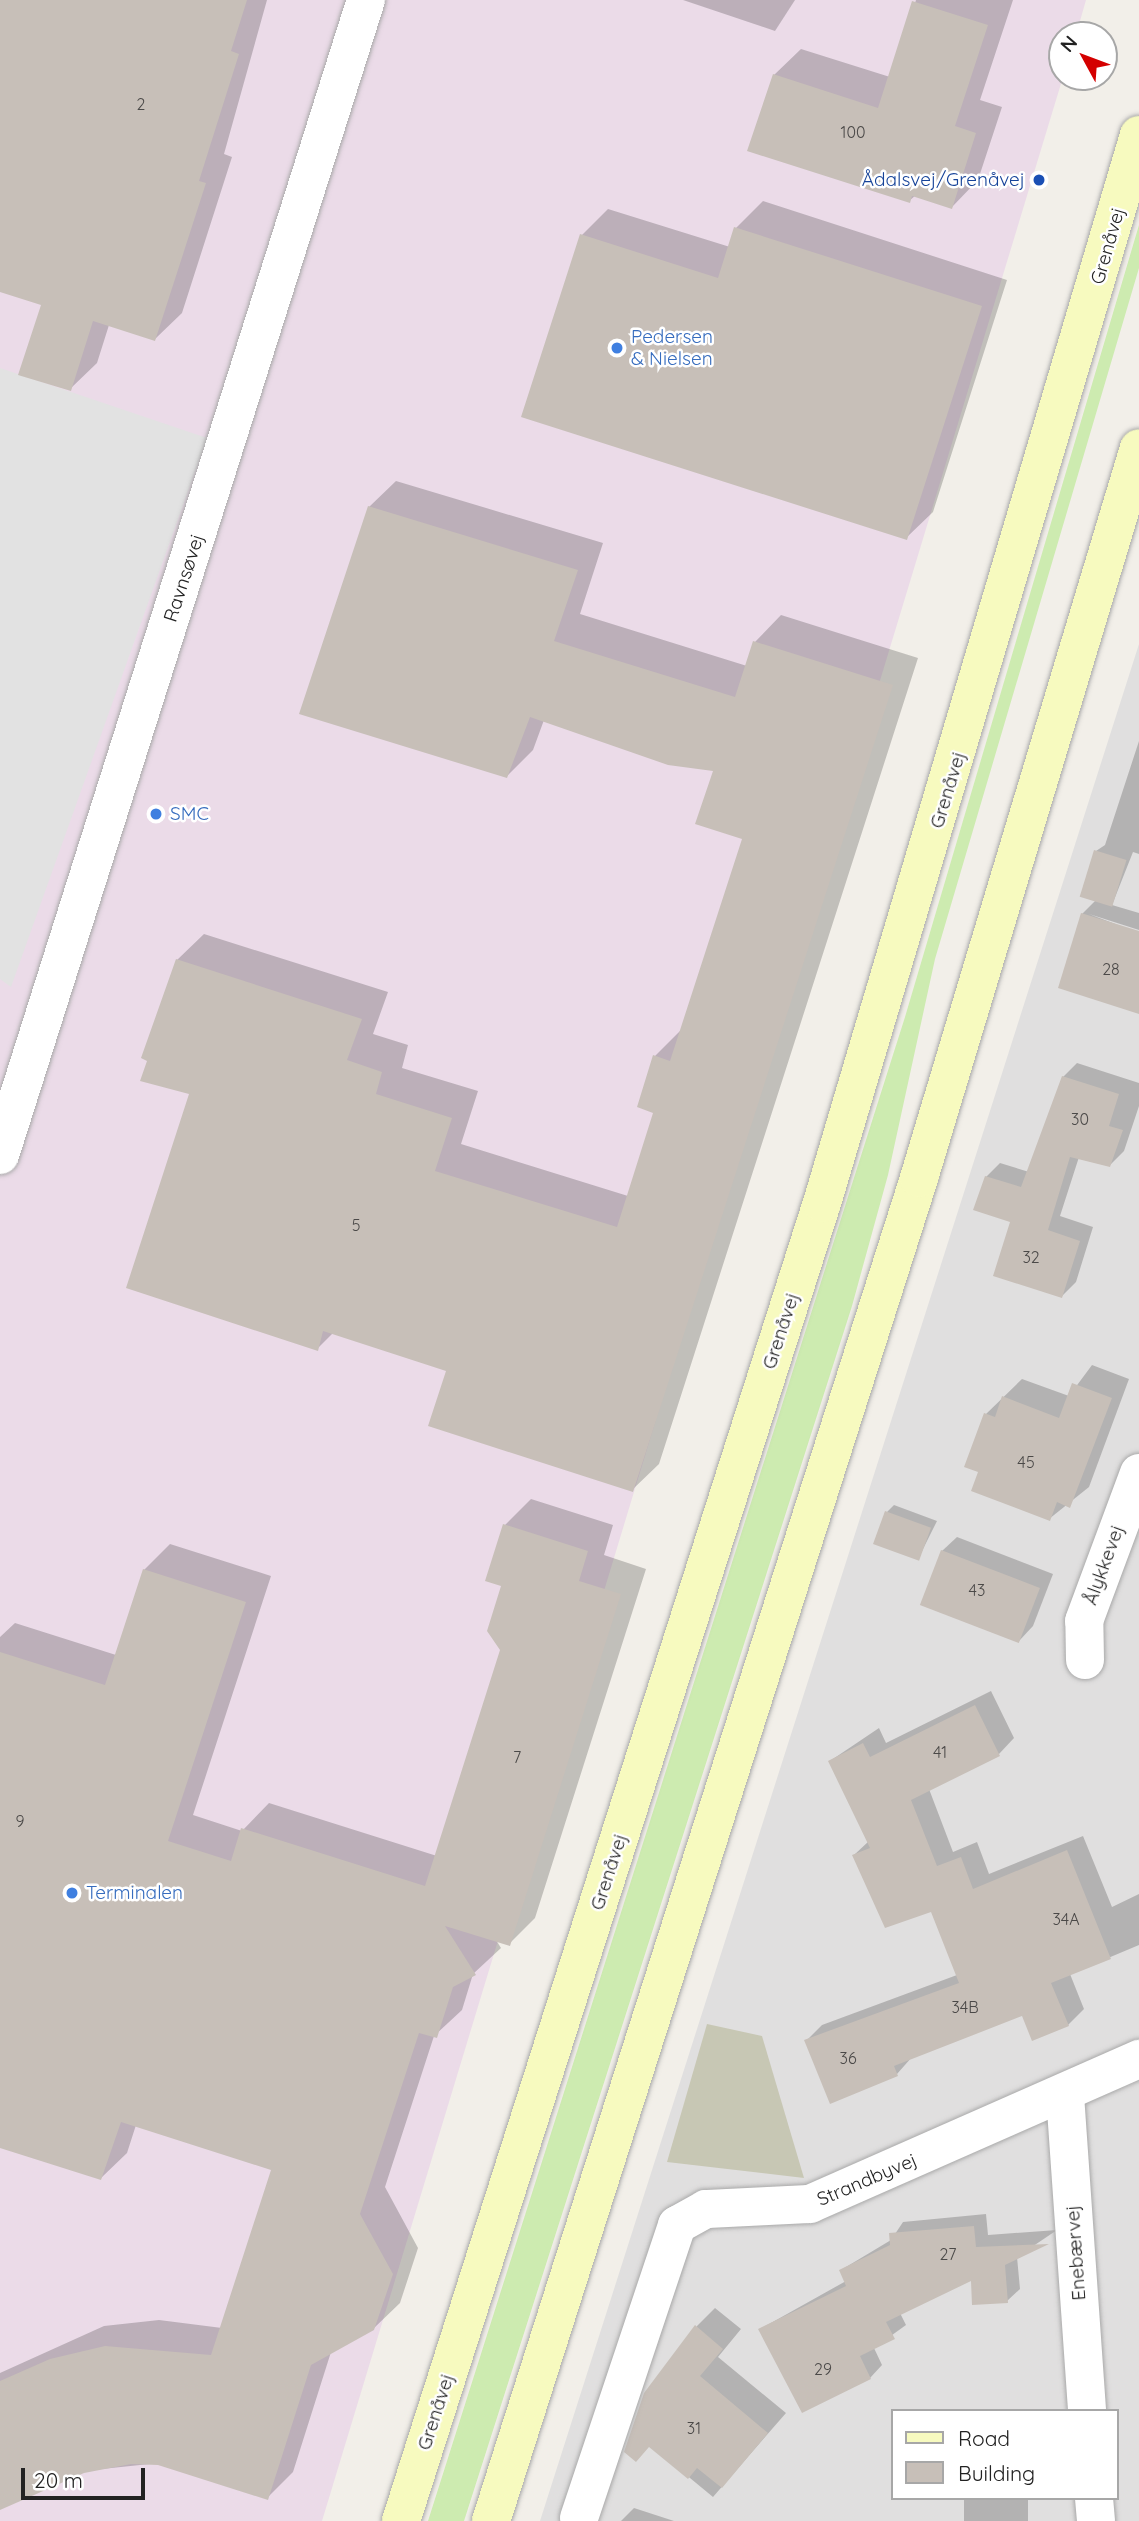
<!DOCTYPE html>
<html>
<head>
<meta charset="utf-8">
<style>
	body { margin:0 }
	#map { position:relative; width:1139px; height:2521px; overflow:hidden; background:#f2efe9; font-family:Quicksand,sans-serif }
	div>[style] { position:absolute }
	[style*='--x'] { left:calc(var(--x)*1px); top:calc(var(--y)*1px); width:calc(var(--w)*1px); rotate:calc(var(--a)*1deg) }
	.residential>* { inset:0; background:#e0dfdf }
	.industrial>* { inset:0; background:#ebdbe8 }
	.construction>* { inset:0; background:#c7c7b4 }
	.grass>* { inset:0; background:#cdebb0 }
	.parking>* { inset:0; background:#e2e2e2 }
	.shadow>* { inset:0; background:#0003; transform-origin:0 0 }
	.building>* { inset:0; background:#c7bfb8; transform-origin:0 0 }
	.roads { filter:drop-shadow(0 0 2px #a9a9a9) drop-shadow(0 0 2px #a9a9a9) }
	.minor>* { height:38px; margin:-19px; padding:0 19px; transform-origin:19px; border-radius:19px; background:#fff }
	.tertiary>* { height:38px; margin:-19px; padding:0 19px; transform-origin:19px; border-radius:19px; background:#fff }
	.secondary>* { height:38px; margin:-19px; padding:0 19px; transform-origin:19px; border-radius:19px; background:#f7fabf }
	.dots>* { width:19px; height:19px; translate:-50% -50%; box-sizing:border-box; border:4px solid #fff; border-radius:50% }
	span { translate:-50% -50%; white-space:nowrap; text-align:center; line-height:1.15; -webkit-text-stroke:5px #fff; paint-order:stroke }
	.number-label { font-size:16px; color:#4b4948 }
	.number-label span { -webkit-text-stroke-width:0 }
	.transit-label { font-size:19px; color:#164399 }
	.right { translate:-100% -50%; text-align:right }
	.street-label { font-size:19px; color:#222 }
	.shop-label { font-size:19px; color:#366cbe }
	.left { translate:0 -50%; text-align:left }
	.legend { position:absolute; left:891px; top:2409px; width:228px; height:91px; box-sizing:border-box; background:#fff; border:2px solid #a7a7a7; margin:0; padding:9px 12px; list-style:none; font-size:21px; color:#222 }
	.legend li { display:flex; align-items:center; gap:14px; height:35px }
	.legend b { width:35px; border:2px solid #a7a7a7 }
	.north { position:absolute; left:1048px; top:21px; width:70px; height:70px; box-sizing:border-box; background:#fff; border:2px solid #a7a7a7; border-radius:50%; rotate:311deg; font-size:19px; font-weight:700; line-height:28px; text-align:center; color:#222 }
	.north::after { content:''; display:block; margin:auto; width:24px; height:32px; background:#d40000; clip-path:polygon(50% 0,100% 100%,50% 72%,0 100%) }
	.scale { position:absolute; left:21px; top:2468px; width:124px; height:32px; box-sizing:border-box; border:4px solid #222; border-top:0; padding-left:9px; font-size:21px; line-height:24px; white-space:nowrap; color:#222; -webkit-text-stroke:5px #fff; paint-order:stroke }
</style>
</head>
<body>
<div id="map">
	<div class="residential">
		<i style="clip-path:polygon(evenodd,1139px 644px,1139px 2521px,540px 2521px,1139px 644px,892px 2411px,1116px 2411px,1116px 2498px,892px 2498px,892px 2411px)"></i>
	</div>
	<div class="industrial">
		<i style="clip-path:polygon(0 0,1086px 0,1076px 35px,1062px 35px,1063px 77px,322px 2521px,0 2521px)"></i>
	</div>
	<div class="construction">
		<i style="clip-path:polygon(707px 2024px,762px 2036px,804px 2178px,667px 2162px)"></i>
	</div>
	<div class="grass">
		<i style="clip-path:polygon(1139px 225px,1139px 268px,935px 959px,888px 1175px,852px 1306px,464px 2521px,428px 2521px,905px 1017px)"></i>
	</div>
	<div class="parking">
		<i style="clip-path:polygon(0 368px,207px 438px,11px 987px,0 979px)"></i>
	</div>
	<div class="shadow">
		<i style="clip-path:polygon(0 0,267px 0,224px 154px,232px 157px,182px 313px,155px 339px,109px 325px,97px 363px,70px 389px,43px 304px,0 290px)"></i>
		<i style="clip-path:polygon(683px 0,795px 0,775px 31px)"></i>
		<i style="clip-path:polygon(916px 0,1013px 0,980px 100px,1002px 107px,978px 180px,952px 207px,916px 195px,909px 201px,774px 75px,801px 49px,890px 77px)"></i>
		<i style="clip-path:polygon(763px 201px,1007px 280px,933px 512px,906px 538px,582px 235px,608px 209px,730px 247px,736px 228px)"></i>
		<i style="clip-path:polygon(396px 481px,603px 543px,580px 614px,747px 666px,755px 642px,781px 615px,918px 658px,659px 1464px,632px 1490px,448px 1370px,333px 1333px,317px 1349px,192px 1093px,177px 960px,204px 934px,388px 992px,373px 1034px,408px 1045px,402px 1068px,478px 1091px,461px 1144px,628px 1196px,655px 1112px,655px 1056px,681px 1030px,745px 838px,716px 769px,544px 720px,533px 750px,507px 776px,369px 507px)"></i>
		<i style="clip-path:polygon(1139px 741px,1139px 854px,1133px 852px,1112px 905px,1139px 913px,1139px 930px,1089px 914px,1139px 933px,1139px 1009px,1082px 914px,1096px 900px,1096px 851px,1105px 845px)"></i>
		<i style="clip-path:polygon(1077px 1063px,1139px 1083px,1139px 1106px,1124px 1151px,1110px 1165px,1079px 1157px,1060px 1216px,1093px 1227px,1076px 1282px,1062px 1296px,986px 1177px,1000px 1163px,1029px 1172px,1063px 1077px)"></i>
		<i style="clip-path:polygon(1092px 1365px,1129px 1379px,1089px 1487px,1049px 1519px,980px 1471px,986px 1414px,1022px 1379px,1069px 1396px)"></i>
		<i style="clip-path:polygon(531px 1499px,613px 1525px,604px 1555px,646px 1569px,535px 1918px,509px 1944px,496px 1940px,501px 1948px,473px 1974px,462px 2010px,434px 2036px,385px 2187px,418px 2248px,400px 2303px,373px 2329px,331px 2352px,293px 2472px,267px 2498px,159px 2463px,83px 2471px,0 2509px,0 2373px,104px 2326px,159px 2320px,222px 2328px,273px 2169px,136px 2125px,127px 2153px,101px 2178px,0 2143px,0 1637px,15px 1623px,116px 1655px,144px 1570px,170px 1544px,271px 1576px,193px 1815px,242px 1831px,269px 1803px,437px 1856px,502px 1650px,505px 1525px)"></i>
		<i style="clip-path:polygon(894px 1505px,937px 1521px,918px 1559px,887px 1512px)"></i>
		<i style="clip-path:polygon(957px 1537px,1053px 1574px,1033px 1626px,1019px 1641px,942px 1551px)"></i>
		<i style="clip-path:polygon(991px 1691px,1014px 1738px,999px 1754px,929px 1789px,953px 1852px,977px 1842px,989px 1874px,1083px 1836px,1112px 1907px,1139px 1894px,1139px 1945px,1070px 1974px,1084px 2009px,1068px 2025px,1023px 2013px,912px 2057px,897px 2074px,806px 2041px,822px 2025px,957px 1975px,932px 1909px,854px 1855px,869px 1841px,830px 1761px,879px 1728px,886px 1743px)"></i>
		<i style="clip-path:polygon(986px 2214px,988px 2235px,1057px 2230px,1017px 2257px,1020px 2289px,1007px 2301px,973px 2278px,900px 2313px,906px 2325px,874px 2348px,882px 2365px,870px 2378px,760px 2329px,846px 2281px,841px 2270px,891px 2240px,903px 2222px)"></i>
		<i style="clip-path:polygon(715px 2308px,741px 2329px,718px 2357px,786px 2413px,713px 2497px,650px 2445px,697px 2326px)"></i>
		<i style="left:964px;top:2498px;width:64px;height:23px"></i>
		<i style="clip-path:polygon(634px 2508px,674px 2521px,621px 2521px)"></i>
	</div>
	<div class="building">
		<i style="clip-path:polygon(0 0,247px 0,231px 51px,239px 54px,199px 181px,206px 183px,155px 341px,93px 321px,71px 391px,18px 375px,41px 305px,0 292px)"></i>
		<i style="clip-path:polygon(912px 1px,988px 25px,955px 126px,976px 133px,952px 209px,912px 196px,910px 203px,747px 151px,773px 74px,878px 108px)"></i>
		<i style="clip-path:polygon(734px 227px,982px 306px,907px 540px,521px 417px,580px 234px,718px 278px)"></i>
		<i style="clip-path:polygon(368px 506px,578px 570px,554px 641px,735px 697px,753px 641px,893px 685px,633px 1492px,428px 1426px,446px 1371px,323px 1331px,318px 1351px,126px 1288px,189px 1094px,140px 1081px,147px 1061px,141px 1058px,176px 959px,362px 1019px,347px 1060px,382px 1072px,376px 1094px,452px 1118px,435px 1171px,617px 1227px,653px 1113px,637px 1107px,653px 1055px,670px 1061px,742px 839px,695px 824px,713px 771px,668px 765px,530px 717px,507px 778px,299px 714px)"></i>
		<i style="left:1094px;top:850px;width:34px;height:49px;rotate:17deg"></i>
		<i style="clip-path:polygon(1081px 913px,1139px 931px,1139px 1014px,1058px 988px)"></i>
		<i style="clip-path:polygon(1062px 1076px,1119px 1094px,1109px 1126px,1123px 1130px,1110px 1167px,1070px 1157px,1048px 1230px,1080px 1241px,1062px 1298px,993px 1276px,1010px 1222px,973px 1210px,985px 1176px,1021px 1187px)"></i>
		<i style="clip-path:polygon(1072px 1383px,1112px 1398px,1070px 1508px,1057px 1502px,1050px 1521px,971px 1491px,978px 1472px,964px 1467px,984px 1413px,995px 1417px,1002px 1396px,1059px 1418px)"></i>
		<i style="left:885px;top:1511px;width:49px;height:35px;rotate:20deg"></i>
		<i style="clip-path:polygon(503px 1524px,588px 1551px,579px 1581px,621px 1594px,510px 1946px,445px 1926px,476px 1975px,453px 1987px,437px 2038px,419px 2033px,360px 2214px,393px 2274px,374px 2330px,311px 2365px,268px 2500px,158px 2465px,131px 2464px,84px 2473px,0 2510px,0 2381px,50px 2359px,105px 2346px,211px 2355px,271px 2170px,121px 2122px,101px 2180px,0 2148px,0 1652px,105px 1685px,143px 1569px,246px 1602px,168px 1841px,231px 1861px,241px 1828px,425px 1886px,500px 1650px,487px 1631px,501px 1586px,485px 1581px)"></i>
		<i style="left:941px;top:1550px;width:106px;height:59px;rotate:21deg"></i>
		<i style="clip-path:polygon(975px 1705px,1000px 1756px,911px 1800px,937px 1866px,961px 1857px,973px 1889px,1067px 1850px,1111px 1959px,1051px 1983px,1069px 2026px,1032px 2041px,1022px 2016px,894px 2066px,898px 2076px,830px 2104px,804px 2040px,959px 1983px,931px 1912px,885px 1928px,852px 1855px,870px 1848px,828px 1761px,863px 1743px,870px 1757px)"></i>
		<i style="clip-path:polygon(974px 2226px,976px 2247px,1049px 2244px,1005px 2265px,1008px 2303px,972px 2305px,971px 2281px,886px 2322px,895px 2339px,860px 2356px,871px 2379px,802px 2413px,758px 2329px,846px 2286px,839px 2270px,890px 2245px,889px 2233px)"></i>
		<i style="clip-path:polygon(695px 2325px,723px 2349px,700px 2376px,768px 2433px,722px 2488px,697px 2468px,688px 2479px,649px 2447px,636px 2462px,624px 2452px,644px 2393px)"></i>
	</div>
	<div class="roads">
		<div class="minor">
			<i style="--x:1085;--y:1660;--w:39;--a:-91"></i>
			<i style="--x:1084;--y:1621;--w:158;--a:-69.6"></i>
			<i style="--x:1065;--y:2095;--w:317;--a:86"></i>
			<i style="--x:1094;--y:2498;--w:23;--a:85"></i>
			<i style="--x:579;--y:2518;--w:309;--a:-71.5"></i>
			<i style="--x:677;--y:2225;--w:33;--a:-29"></i>
			<i style="--x:706;--y:2209;--w:104;--a:-2.8"></i>
			<i style="--x:810;--y:2204;--w:360;--a:-23.8"></i>
		</div>
		<div class="tertiary">
			<i style="--x:0;--y:1155;--w:1212;--a:-72.42"></i>
		</div>
		<div class="secondary">
			<i style="--x:401;--y:2521;--w:1384;--a:-72.29"></i>
			<i style="--x:822;--y:1203;--w:1114;--a:-73.47"></i>
			<i style="--x:491;--y:2521;--w:1410;--a:-72.32"></i>
			<i style="--x:919;--y:1178;--w:762;--a:-73.23"></i>
		</div>
	</div>
	<div class="dots">
		<i style="left:1039px;top:180px;background:#1a4fb4"></i>
		<i style="left:617px;top:348px;background:#3f7fe0"></i>
		<i style="left:156px;top:814px;background:#3f7fe0"></i>
		<i style="left:72px;top:1893px;background:#3f7fe0"></i>
	</div>
	<div class="number-label">
		<span style="left:141px;top:104px">2</span>
		<span style="left:853px;top:132px">100</span>
		<span style="left:1111px;top:969px">28</span>
		<span style="left:1080px;top:1119px">30</span>
		<span style="left:356px;top:1225px">5</span>
		<span style="left:1031px;top:1257px">32</span>
		<span style="left:1026px;top:1462px">45</span>
		<span style="left:977px;top:1590px">43</span>
		<span style="left:940px;top:1752px">41</span>
		<span style="left:517px;top:1757px">7</span>
		<span style="left:20px;top:1821px">9</span>
		<span style="left:1066px;top:1919px">34A</span>
		<span style="left:965px;top:2007px">34B</span>
		<span style="left:848px;top:2058px">36</span>
		<span style="left:948px;top:2254px">27</span>
		<span style="left:823px;top:2369px">29</span>
		<span style="left:694px;top:2428px">31</span>
	</div>
	<div class="transit-label">
		<span class="right" style="left:1025px;top:180px">Ådalsvej/Grenåvej</span>
	</div>
	<div class="street-label">
		<span style="left:1108px;top:246px;rotate:-74deg">Grenåvej</span>
		<span style="left:184px;top:578px;rotate:-72deg">Ravnsøvej</span>
		<span style="left:948px;top:790px;rotate:-73deg">Grenåvej</span>
		<span style="left:781px;top:1331px;rotate:-72deg">Grenåvej</span>
		<span style="left:1104px;top:1565px;rotate:-70deg">Ålykkevej</span>
		<span style="left:609px;top:1872px;rotate:-72deg">Grenåvej</span>
		<span style="left:867px;top:2180px;rotate:-23deg">Strandbyvej</span>
		<span style="left:1076px;top:2253px;rotate:-94deg">Enebærvej</span>
		<span style="left:436px;top:2412px;rotate:-72deg">Grenåvej</span>
	</div>
	<div class="shop-label">
		<span class="left" style="left:631px;top:348px">Pedersen<br>&amp; Nielsen</span>
		<span class="left" style="left:170px;top:814px">SMC</span>
		<span class="left" style="left:86px;top:1893px">Terminalen</span>
	</div>
	<ul class="legend">
	<li><b style="height:9px;background:#f7fabf"></b>Road</li>
	<li><b style="height:19px;background:#c7bfb8"></b>Building</li>
	</ul>
	<div class="north">N</div>
	<div class="scale">20 m</div>
</div>
</body>
</html>
